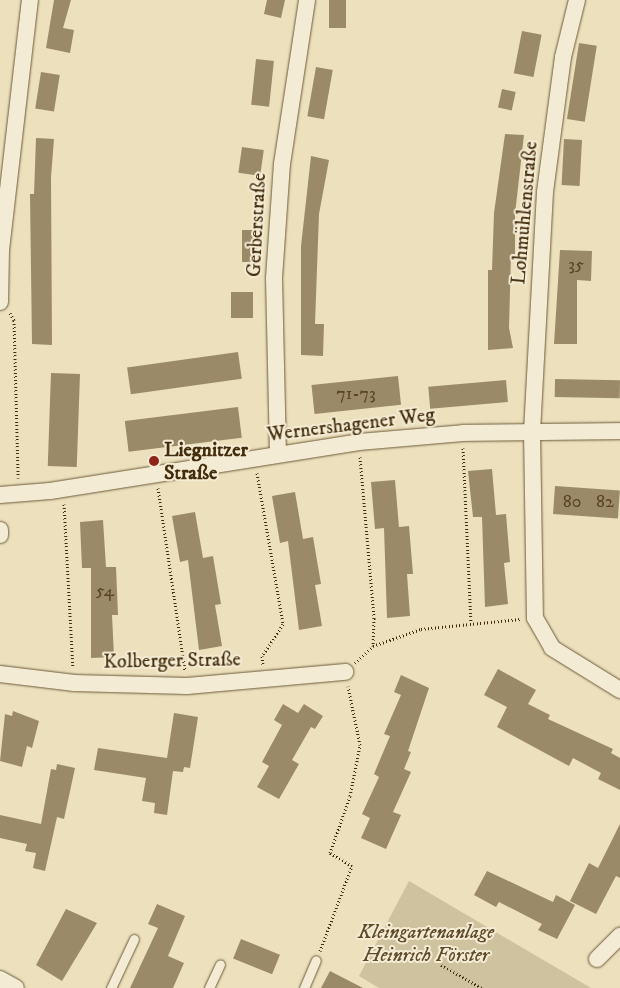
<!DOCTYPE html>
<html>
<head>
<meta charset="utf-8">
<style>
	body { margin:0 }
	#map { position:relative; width:620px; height:988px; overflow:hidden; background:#ece0bd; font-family:"IM FELL DW Pica",serif }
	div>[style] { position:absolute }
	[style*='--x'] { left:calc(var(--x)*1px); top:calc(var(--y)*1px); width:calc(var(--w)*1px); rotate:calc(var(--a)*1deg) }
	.green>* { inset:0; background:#cfc29f }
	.building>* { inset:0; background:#9b8a68; transform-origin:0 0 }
	.path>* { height:3px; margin-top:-1.5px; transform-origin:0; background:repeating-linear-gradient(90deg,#442d0c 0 1px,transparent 0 3.5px) }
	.roads { filter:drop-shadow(0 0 1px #6e5a38) drop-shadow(0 0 1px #6e5a38) }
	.lane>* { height:9px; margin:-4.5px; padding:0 4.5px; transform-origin:4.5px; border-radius:4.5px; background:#f3ebd4 }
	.street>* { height:16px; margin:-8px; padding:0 8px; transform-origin:8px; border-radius:8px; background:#f3ebd4 }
	.dots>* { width:14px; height:14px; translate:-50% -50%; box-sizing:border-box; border:2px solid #f3ebd4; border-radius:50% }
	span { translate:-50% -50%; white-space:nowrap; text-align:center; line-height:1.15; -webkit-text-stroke:4px #f3ebd4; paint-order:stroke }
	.number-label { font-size:18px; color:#5a4423 }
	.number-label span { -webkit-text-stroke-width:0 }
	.street-label { font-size:20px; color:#442d0c }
	.poi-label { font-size:20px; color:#442d0c; font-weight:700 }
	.left { translate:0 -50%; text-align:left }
	.park-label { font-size:20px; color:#604b29; font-style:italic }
</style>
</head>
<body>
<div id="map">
	<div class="green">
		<i style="clip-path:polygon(409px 881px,591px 988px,379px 988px,359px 976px)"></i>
	</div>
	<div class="building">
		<i style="clip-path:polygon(54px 0,71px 0,63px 28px,74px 30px,70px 53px,46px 48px)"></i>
		<i style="clip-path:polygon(267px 0,285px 0,281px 18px,264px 14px)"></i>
		<i style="left:329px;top:0;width:17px;height:28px"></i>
		<i style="left:522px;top:31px;width:20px;height:43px;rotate:11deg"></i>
		<i style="left:579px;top:43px;width:18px;height:77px;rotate:9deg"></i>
		<i style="left:256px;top:59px;width:18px;height:46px;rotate:6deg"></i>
		<i style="left:316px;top:67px;width:17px;height:50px;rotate:10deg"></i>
		<i style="left:41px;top:72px;width:19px;height:37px;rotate:9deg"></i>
		<i style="left:502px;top:89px;width:14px;height:19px;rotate:12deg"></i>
		<i style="clip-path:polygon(505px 134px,524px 135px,515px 214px,515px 254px,511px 254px,509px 328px,513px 348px,488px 350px,488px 270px,492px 270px,494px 213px)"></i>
		<i style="clip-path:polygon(36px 138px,54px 139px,51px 177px,52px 345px,32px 344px,30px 194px,34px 194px)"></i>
		<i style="left:564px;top:139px;width:18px;height:46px;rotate:3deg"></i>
		<i style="left:242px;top:147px;width:22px;height:26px;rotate:8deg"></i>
		<i style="clip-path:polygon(311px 156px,329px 160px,319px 214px,315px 324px,324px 324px,323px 356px,301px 355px,301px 246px)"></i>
		<i style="left:242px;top:230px;width:15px;height:32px"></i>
		<i style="clip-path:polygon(560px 250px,592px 251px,591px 281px,577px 280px,577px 344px,554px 344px)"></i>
		<i style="left:231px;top:292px;width:22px;height:26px"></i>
		<i style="left:238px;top:352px;width:27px;height:112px;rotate:82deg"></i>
		<i style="left:51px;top:373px;width:29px;height:93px;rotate:2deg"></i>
		<i style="left:398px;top:376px;width:29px;height:87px;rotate:84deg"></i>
		<i style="left:555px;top:379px;width:65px;height:18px;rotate:1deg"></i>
		<i style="left:506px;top:380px;width:22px;height:78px;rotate:85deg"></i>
		<i style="left:238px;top:407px;width:31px;height:114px;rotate:83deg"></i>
		<i style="clip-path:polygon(492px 469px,496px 515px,506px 514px,510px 562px,504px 563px,508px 604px,485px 607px,482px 517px,473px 517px,468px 471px)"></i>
		<i style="clip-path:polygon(395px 480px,399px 527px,409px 526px,413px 574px,407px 574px,410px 616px,387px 618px,384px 528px,375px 529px,371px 482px)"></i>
		<i style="left:555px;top:486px;width:65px;height:28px;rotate:4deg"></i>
		<i style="clip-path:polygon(295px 492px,303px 539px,313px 537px,321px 584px,315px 585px,322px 626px,299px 630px,288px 541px,280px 543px,272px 496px)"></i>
		<i style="clip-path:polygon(195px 512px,203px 558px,213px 556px,221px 604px,215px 605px,222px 646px,199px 650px,188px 560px,180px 562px,172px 516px)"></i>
		<i style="clip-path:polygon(103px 520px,106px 567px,116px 567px,118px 615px,112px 615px,114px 657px,91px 658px,91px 568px,82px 568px,80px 522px)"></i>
		<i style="clip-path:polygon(498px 669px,536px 690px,528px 704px,550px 715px,548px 719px,613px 749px,611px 753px,620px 758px,620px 790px,598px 779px,601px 773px,573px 758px,569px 766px,497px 727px,507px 707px,484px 695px)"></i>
		<i style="clip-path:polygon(401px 675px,429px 688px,408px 751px,411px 752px,404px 769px,411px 772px,393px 812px,401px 815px,386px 849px,361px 838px,370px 818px,362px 814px,379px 777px,374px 774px,390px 736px,384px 734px,401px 695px,394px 692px)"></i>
		<i style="clip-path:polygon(283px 704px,298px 713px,304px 704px,323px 716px,315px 729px,311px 727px,292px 760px,299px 764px,279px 799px,257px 787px,269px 766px,262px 762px,282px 725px,274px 720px)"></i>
		<i style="clip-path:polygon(13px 711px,39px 721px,32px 748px,27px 746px,22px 767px,0 761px,5px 714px,12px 716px)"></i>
		<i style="clip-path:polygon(174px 713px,198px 717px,190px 768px,184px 767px,183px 772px,173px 771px,167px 815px,154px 813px,155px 803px,142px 801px,146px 778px,94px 770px,98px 748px,167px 758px)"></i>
		<i style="clip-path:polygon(57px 764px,75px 768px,64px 819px,57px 817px,45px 871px,33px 868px,36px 853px,25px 851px,27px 844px,0 838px,0 815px,41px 824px,51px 769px,56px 770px)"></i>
		<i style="clip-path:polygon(620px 824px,620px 878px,616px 876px,596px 914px,570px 901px,589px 863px,598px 868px)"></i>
		<i style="clip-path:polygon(487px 871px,553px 902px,556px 895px,575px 905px,557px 939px,538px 930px,542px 924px,499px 902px,496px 907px,474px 895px)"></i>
		<i style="clip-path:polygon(157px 904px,185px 916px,168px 956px,184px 963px,173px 988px,130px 988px,158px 928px,148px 924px)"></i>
		<i style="clip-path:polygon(66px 909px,97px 923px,62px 981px,36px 965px)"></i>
		<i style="left:241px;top:939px;width:42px;height:21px;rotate:22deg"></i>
		<i style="clip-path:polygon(330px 971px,363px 988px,321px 988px)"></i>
	</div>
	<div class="path">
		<i style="--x:10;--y:313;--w:8;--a:60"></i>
		<i style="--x:14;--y:320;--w:158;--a:88.5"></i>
		<i style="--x:463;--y:448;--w:174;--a:87.4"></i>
		<i style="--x:360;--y:457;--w:162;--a:85"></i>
		<i style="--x:374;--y:618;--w:28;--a:92"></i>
		<i style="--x:257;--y:473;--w:153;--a:80.2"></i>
		<i style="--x:283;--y:624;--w:38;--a:123"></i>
		<i style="--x:262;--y:656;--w:10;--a:84"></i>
		<i style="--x:158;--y:488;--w:184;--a:81.6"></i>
		<i style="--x:64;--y:504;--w:164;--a:86.9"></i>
		<i style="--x:355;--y:663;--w:25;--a:-43"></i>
		<i style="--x:373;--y:646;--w:51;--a:-19.5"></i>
		<i style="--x:421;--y:629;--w:100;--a:-5.7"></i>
		<i style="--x:320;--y:951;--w:91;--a:-69.4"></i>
		<i style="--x:352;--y:866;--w:26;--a:-149"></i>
		<i style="--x:330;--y:853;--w:60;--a:-70.7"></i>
		<i style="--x:350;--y:796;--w:52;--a:-78.9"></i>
		<i style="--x:360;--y:745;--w:60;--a:-101.5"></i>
		<i style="--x:441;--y:965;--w:47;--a:29.3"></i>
	</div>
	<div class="roads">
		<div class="lane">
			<i style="--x:111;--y:988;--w:54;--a:-64.9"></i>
			<i style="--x:209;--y:988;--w:26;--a:-65"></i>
			<i style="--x:304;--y:988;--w:30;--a:-67"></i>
		</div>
		<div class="street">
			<i style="--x:577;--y:0;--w:59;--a:103.8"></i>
			<i style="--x:563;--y:57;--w:136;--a:97.6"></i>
			<i style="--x:545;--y:192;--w:239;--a:93.1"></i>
			<i style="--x:532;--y:431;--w:187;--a:89.1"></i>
			<i style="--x:535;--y:618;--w:34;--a:60"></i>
			<i style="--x:552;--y:648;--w:80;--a:31.7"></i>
			<i style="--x:0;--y:302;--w:52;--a:-88.9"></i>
			<i style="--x:1;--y:250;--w:252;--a:-83.4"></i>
			<i style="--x:278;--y:454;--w:176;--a:-91.3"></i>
			<i style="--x:274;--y:278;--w:114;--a:-86"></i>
			<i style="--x:282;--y:164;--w:166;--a:-81.3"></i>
			<i style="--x:0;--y:495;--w:50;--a:-4.6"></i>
			<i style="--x:50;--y:491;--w:313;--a:-9"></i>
			<i style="--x:359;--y:442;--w:104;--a:-4.9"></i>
			<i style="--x:463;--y:433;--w:157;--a:-0.7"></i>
			<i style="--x:0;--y:530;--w:5;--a:90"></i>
			<i style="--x:0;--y:674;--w:75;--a:6.9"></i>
			<i style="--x:74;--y:683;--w:113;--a:1.5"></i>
			<i style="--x:187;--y:686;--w:159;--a:-5.1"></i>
			<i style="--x:597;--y:959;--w:33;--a:-45"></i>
			<i style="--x:0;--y:979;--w:18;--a:29"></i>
		</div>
	</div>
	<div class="dots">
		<i style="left:154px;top:461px;background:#8f2418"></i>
	</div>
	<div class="number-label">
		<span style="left:576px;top:265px">35</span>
		<span style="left:356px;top:394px">71-73</span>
		<span style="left:572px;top:502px">80</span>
		<span style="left:605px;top:502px">82</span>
		<span style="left:105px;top:591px">54</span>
	</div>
	<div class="street-label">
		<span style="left:525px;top:213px;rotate:-85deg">Lohmühlenstraße</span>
		<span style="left:257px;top:225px;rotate:-87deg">Gerberstraße</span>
		<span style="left:351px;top:425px;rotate:-7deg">Wernershagener Weg</span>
		<span style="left:172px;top:661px;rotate:-1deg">Kolberger Straße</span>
	</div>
	<div class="poi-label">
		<span class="left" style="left:164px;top:462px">Liegnitzer<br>Straße</span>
	</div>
	<div class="park-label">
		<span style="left:426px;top:944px">Kleingartenanlage<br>Heinrich Förster</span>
	</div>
</div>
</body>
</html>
